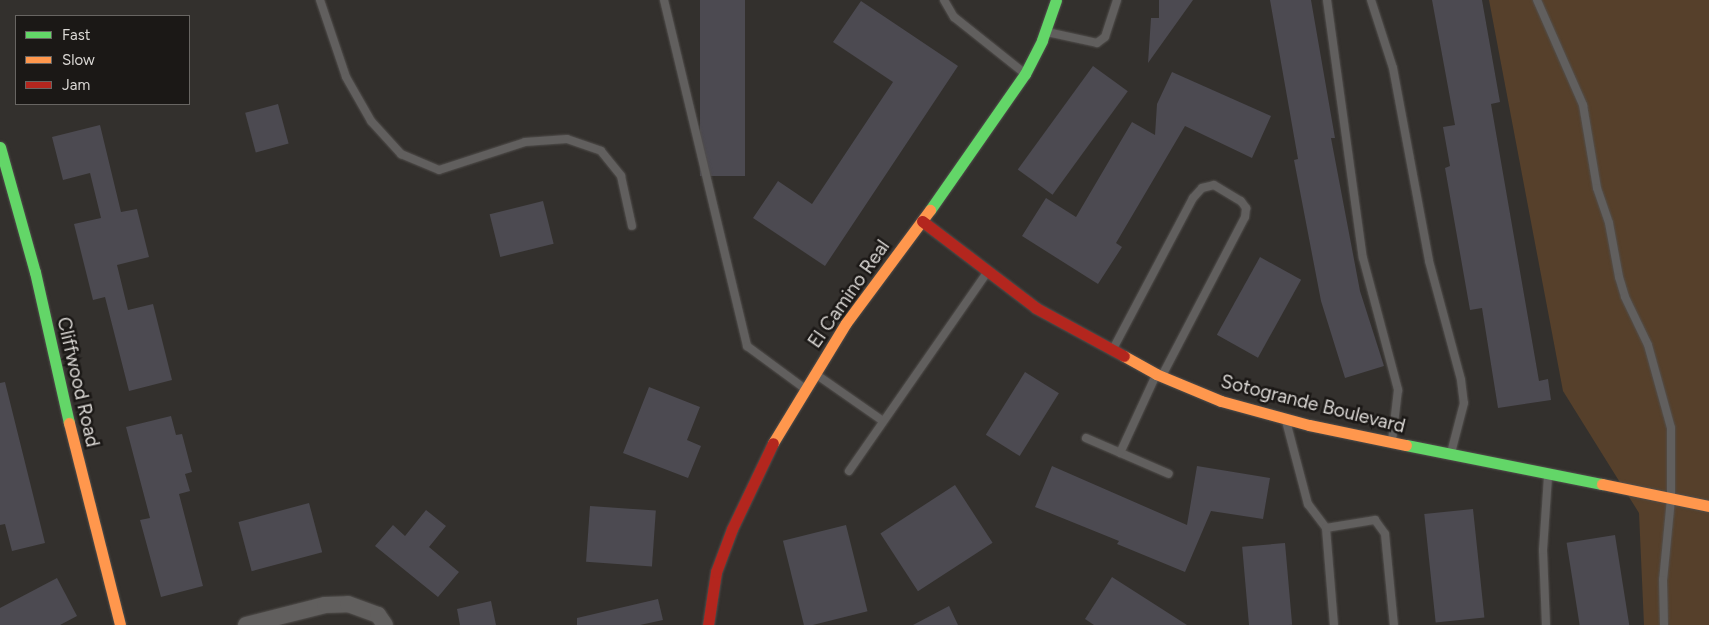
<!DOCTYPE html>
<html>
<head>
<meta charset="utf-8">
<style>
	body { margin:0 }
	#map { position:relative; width:1709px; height:625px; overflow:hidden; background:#33302d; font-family:Figtree,sans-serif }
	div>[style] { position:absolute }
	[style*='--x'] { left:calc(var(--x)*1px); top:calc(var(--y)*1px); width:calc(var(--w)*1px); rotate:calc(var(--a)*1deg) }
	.green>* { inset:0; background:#56402b }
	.building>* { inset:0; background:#4c4a51; transform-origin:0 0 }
	.roads { filter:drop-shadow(0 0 1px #514e4c) drop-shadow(0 0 1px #514e4c) }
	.lane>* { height:8px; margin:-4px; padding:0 4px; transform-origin:4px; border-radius:4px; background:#615f5e }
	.street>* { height:16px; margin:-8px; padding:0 8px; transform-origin:8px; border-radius:8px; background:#615f5e }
	.fast>* { height:11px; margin:-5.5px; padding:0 5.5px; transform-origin:5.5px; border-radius:5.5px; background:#63d668 }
	.slow>* { height:11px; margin:-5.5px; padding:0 5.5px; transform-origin:5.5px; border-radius:5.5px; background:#ff974d }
	.jam>* { height:11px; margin:-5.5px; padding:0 5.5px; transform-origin:5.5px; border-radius:5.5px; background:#b3261e }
	span { translate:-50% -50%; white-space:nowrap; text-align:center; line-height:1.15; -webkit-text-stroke:5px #1b1816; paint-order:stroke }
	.street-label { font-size:19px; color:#dbd8d5 }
	.legend { position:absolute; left:15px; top:15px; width:175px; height:90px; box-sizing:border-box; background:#1b1816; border:1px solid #686562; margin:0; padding:6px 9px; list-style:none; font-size:15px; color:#dbd8d5 }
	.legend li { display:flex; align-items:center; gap:10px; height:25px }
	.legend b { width:25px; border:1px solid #686562 }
</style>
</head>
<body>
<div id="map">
	<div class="green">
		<i style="clip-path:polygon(1489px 0,1709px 0,1709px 625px,1644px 625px,1639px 513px,1563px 391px)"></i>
	</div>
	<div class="building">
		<i style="left:700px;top:0;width:45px;height:176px"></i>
		<i style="clip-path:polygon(1159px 0,1193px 0,1148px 63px,1151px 18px,1159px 18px)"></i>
		<i style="clip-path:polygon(1270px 0,1311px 0,1335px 138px,1331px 138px,1360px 291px,1384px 366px,1345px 378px,1321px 301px,1294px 160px,1298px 159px)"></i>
		<i style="clip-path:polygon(1432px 0,1482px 0,1500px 102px,1491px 104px,1539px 381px,1548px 379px,1551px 400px,1498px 408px,1482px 308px,1470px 310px,1445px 168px,1450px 166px,1443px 127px,1455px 125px)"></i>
		<i style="clip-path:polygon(861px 1px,958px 66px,825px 266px,753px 218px,778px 181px,812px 204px,893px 82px,833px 42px)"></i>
		<i style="left:1093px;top:66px;width:43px;height:128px;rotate:36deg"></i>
		<i style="clip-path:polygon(1172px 72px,1271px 116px,1252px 158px,1185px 126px,1116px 243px,1122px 247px,1098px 284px,1022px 236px,1046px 198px,1076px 217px,1132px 122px,1155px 135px,1157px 104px)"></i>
		<i style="left:278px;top:104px;width:41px;height:34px;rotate:75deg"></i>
		<i style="clip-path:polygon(100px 125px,121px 212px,137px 209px,149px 257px,117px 265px,128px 310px,153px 304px,172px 380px,129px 391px,105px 297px,93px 300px,74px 224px,101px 218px,90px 173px,63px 180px,52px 137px)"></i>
		<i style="left:543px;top:201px;width:44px;height:55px;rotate:76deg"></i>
		<i style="left:1260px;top:257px;width:47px;height:89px;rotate:29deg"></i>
		<i style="left:1025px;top:372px;width:40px;height:74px;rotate:32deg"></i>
		<i style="clip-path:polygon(5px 382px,45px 543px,12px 551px,5px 524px,0 525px,0 383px)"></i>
		<i style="clip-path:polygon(649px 387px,700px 407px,687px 440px,701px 446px,688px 478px,623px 453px)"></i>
		<i style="clip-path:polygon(171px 416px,176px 435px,182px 434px,192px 472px,185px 474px,190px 491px,179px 494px,203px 586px,161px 597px,140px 520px,150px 518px,126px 427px)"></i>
		<i style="clip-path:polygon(1052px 466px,1187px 525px,1197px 466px,1270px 478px,1263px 519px,1211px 511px,1185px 572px,1117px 544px,1119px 541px,1035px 507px)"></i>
		<i style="left:955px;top:485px;width:69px;height:89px;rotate:57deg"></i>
		<i style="left:309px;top:503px;width:51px;height:73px;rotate:75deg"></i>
		<i style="left:590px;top:506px;width:66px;height:56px;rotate:4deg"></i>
		<i style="left:1473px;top:509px;width:109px;height:49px;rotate:84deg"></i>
		<i style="clip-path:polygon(426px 510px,446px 526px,429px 547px,459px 572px,438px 597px,375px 546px,393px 525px,405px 536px)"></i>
		<i style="left:846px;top:525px;width:89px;height:65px;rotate:76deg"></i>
		<i style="left:1615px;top:535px;width:91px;height:49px;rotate:81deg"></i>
		<i style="left:1285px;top:543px;width:82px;height:43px;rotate:85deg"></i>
		<i style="clip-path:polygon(1112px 577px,1187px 625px,1094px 625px,1085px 619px)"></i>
		<i style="clip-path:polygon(57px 578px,77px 616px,60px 625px,0 625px,0 608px)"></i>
		<i style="clip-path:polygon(658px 599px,663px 620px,640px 625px,577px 625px,577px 618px)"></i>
		<i style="clip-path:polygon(491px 601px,496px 625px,460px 625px,457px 609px)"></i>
		<i style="clip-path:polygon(949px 606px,958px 625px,913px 625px)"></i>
	</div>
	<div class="roads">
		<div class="lane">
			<i style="--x:320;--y:0;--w:81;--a:71.3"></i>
			<i style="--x:346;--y:77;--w:51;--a:60.4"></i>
			<i style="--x:371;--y:121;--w:45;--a:47.7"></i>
			<i style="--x:401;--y:154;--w:41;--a:22.8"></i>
			<i style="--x:439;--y:170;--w:90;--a:-18"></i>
			<i style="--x:525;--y:142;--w:42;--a:-4.1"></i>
			<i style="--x:567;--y:139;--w:36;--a:19"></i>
			<i style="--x:601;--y:151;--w:32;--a:51"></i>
			<i style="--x:621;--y:176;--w:51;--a:77.6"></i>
			<i style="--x:664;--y:0;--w:356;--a:76.5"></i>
			<i style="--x:747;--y:346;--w:71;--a:36.4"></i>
			<i style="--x:944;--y:0;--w:20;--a:60"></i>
			<i style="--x:954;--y:17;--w:88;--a:38.6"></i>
			<i style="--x:1327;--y:0;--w:260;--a:82.1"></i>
			<i style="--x:1363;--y:258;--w:137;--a:75.1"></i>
			<i style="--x:1398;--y:390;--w:51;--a:96.7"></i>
			<i style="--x:1371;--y:0;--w:71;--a:72.1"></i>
			<i style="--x:1393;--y:68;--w:196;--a:79.4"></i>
			<i style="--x:1429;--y:261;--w:123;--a:74.9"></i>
			<i style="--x:1461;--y:380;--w:23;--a:83"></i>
			<i style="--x:1464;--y:403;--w:52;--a:104.6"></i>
			<i style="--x:1537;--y:0;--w:115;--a:66.3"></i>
			<i style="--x:1583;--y:105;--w:84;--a:80.4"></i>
			<i style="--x:1597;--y:188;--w:37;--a:71"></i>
			<i style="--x:1609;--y:223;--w:55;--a:79.5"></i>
			<i style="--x:1619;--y:277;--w:21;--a:73"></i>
			<i style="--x:1625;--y:297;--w:53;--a:64.4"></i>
			<i style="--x:1648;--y:345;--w:86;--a:74.5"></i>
			<i style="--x:1671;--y:428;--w:71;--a:90"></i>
			<i style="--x:1671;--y:499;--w:81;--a:95.6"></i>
			<i style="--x:1663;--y:580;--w:45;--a:88.7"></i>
			<i style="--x:1047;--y:32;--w:51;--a:12.4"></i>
			<i style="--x:1097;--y:43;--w:10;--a:-37"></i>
			<i style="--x:1105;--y:37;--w:39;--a:-72"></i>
			<i style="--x:1113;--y:349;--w:171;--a:-62.1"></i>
			<i style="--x:1193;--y:198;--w:13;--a:-48"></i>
			<i style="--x:1202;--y:188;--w:12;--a:-14"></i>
			<i style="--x:1214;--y:185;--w:31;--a:31"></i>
			<i style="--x:1241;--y:201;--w:9;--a:54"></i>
			<i style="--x:1246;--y:208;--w:9;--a:96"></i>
			<i style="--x:1245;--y:217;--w:177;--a:117.6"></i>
			<i style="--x:817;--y:375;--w:80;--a:34.9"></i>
			<i style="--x:1286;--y:421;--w:86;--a:75.2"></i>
			<i style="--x:1308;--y:504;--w:30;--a:53"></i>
			<i style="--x:1326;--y:528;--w:97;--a:85.3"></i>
			<i style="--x:1086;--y:438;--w:90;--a:23.4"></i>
			<i style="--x:1120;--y:453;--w:86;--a:-65.2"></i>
			<i style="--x:849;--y:471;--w:240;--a:-55.2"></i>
			<i style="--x:1326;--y:528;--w:50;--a:-9.3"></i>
			<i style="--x:1375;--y:520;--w:17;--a:54"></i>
			<i style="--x:1385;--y:534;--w:91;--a:84.4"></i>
			<i style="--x:1546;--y:625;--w:75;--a:-92.3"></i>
			<i style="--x:1543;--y:550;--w:74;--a:-86.1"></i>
		</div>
		<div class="street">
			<i style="--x:246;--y:625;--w:81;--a:-14.2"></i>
			<i style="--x:325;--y:605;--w:23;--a:-2"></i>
			<i style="--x:348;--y:604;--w:32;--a:20"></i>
			<i style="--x:378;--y:615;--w:12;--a:55"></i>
		</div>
		<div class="fast">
			<i style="--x:0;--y:147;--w:130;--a:74.4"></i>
			<i style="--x:35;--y:272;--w:155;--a:77.3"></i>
			<i style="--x:930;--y:210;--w:166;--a:-55.1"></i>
			<i style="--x:1025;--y:74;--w:38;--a:-63"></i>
			<i style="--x:1042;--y:40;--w:42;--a:-70.7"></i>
			<i style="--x:1406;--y:445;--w:200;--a:11.3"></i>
		</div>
		<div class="slow">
			<i style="--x:1124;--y:356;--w:37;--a:29"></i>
			<i style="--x:1156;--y:374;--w:70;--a:22.6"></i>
			<i style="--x:1221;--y:401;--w:91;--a:15.3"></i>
			<i style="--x:1309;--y:425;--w:99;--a:11.7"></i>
			<i style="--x:69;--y:423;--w:208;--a:75.8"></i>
			<i style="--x:773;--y:443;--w:140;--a:-58.7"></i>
			<i style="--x:846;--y:323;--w:141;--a:-53.4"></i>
			<i style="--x:1602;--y:484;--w:109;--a:11.6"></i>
		</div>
		<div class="jam">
			<i style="--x:922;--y:221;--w:143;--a:37.3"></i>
			<i style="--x:1036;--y:308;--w:100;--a:28.6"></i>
			<i style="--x:708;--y:625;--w:54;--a:-81.4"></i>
			<i style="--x:716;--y:572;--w:46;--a:-69.6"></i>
			<i style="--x:732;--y:529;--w:95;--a:-64.5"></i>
		</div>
	</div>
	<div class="street-label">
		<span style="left:849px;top:294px;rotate:-55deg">El Camino Real</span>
		<span style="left:78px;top:382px;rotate:77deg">Cliffwood Road</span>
		<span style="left:1313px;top:404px;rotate:14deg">Sotogrande Boulevard</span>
	</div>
	<ul class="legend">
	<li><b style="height:6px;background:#63d668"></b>Fast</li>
	<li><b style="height:6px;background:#ff974d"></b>Slow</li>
	<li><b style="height:6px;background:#b3261e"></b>Jam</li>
	</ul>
</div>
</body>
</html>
